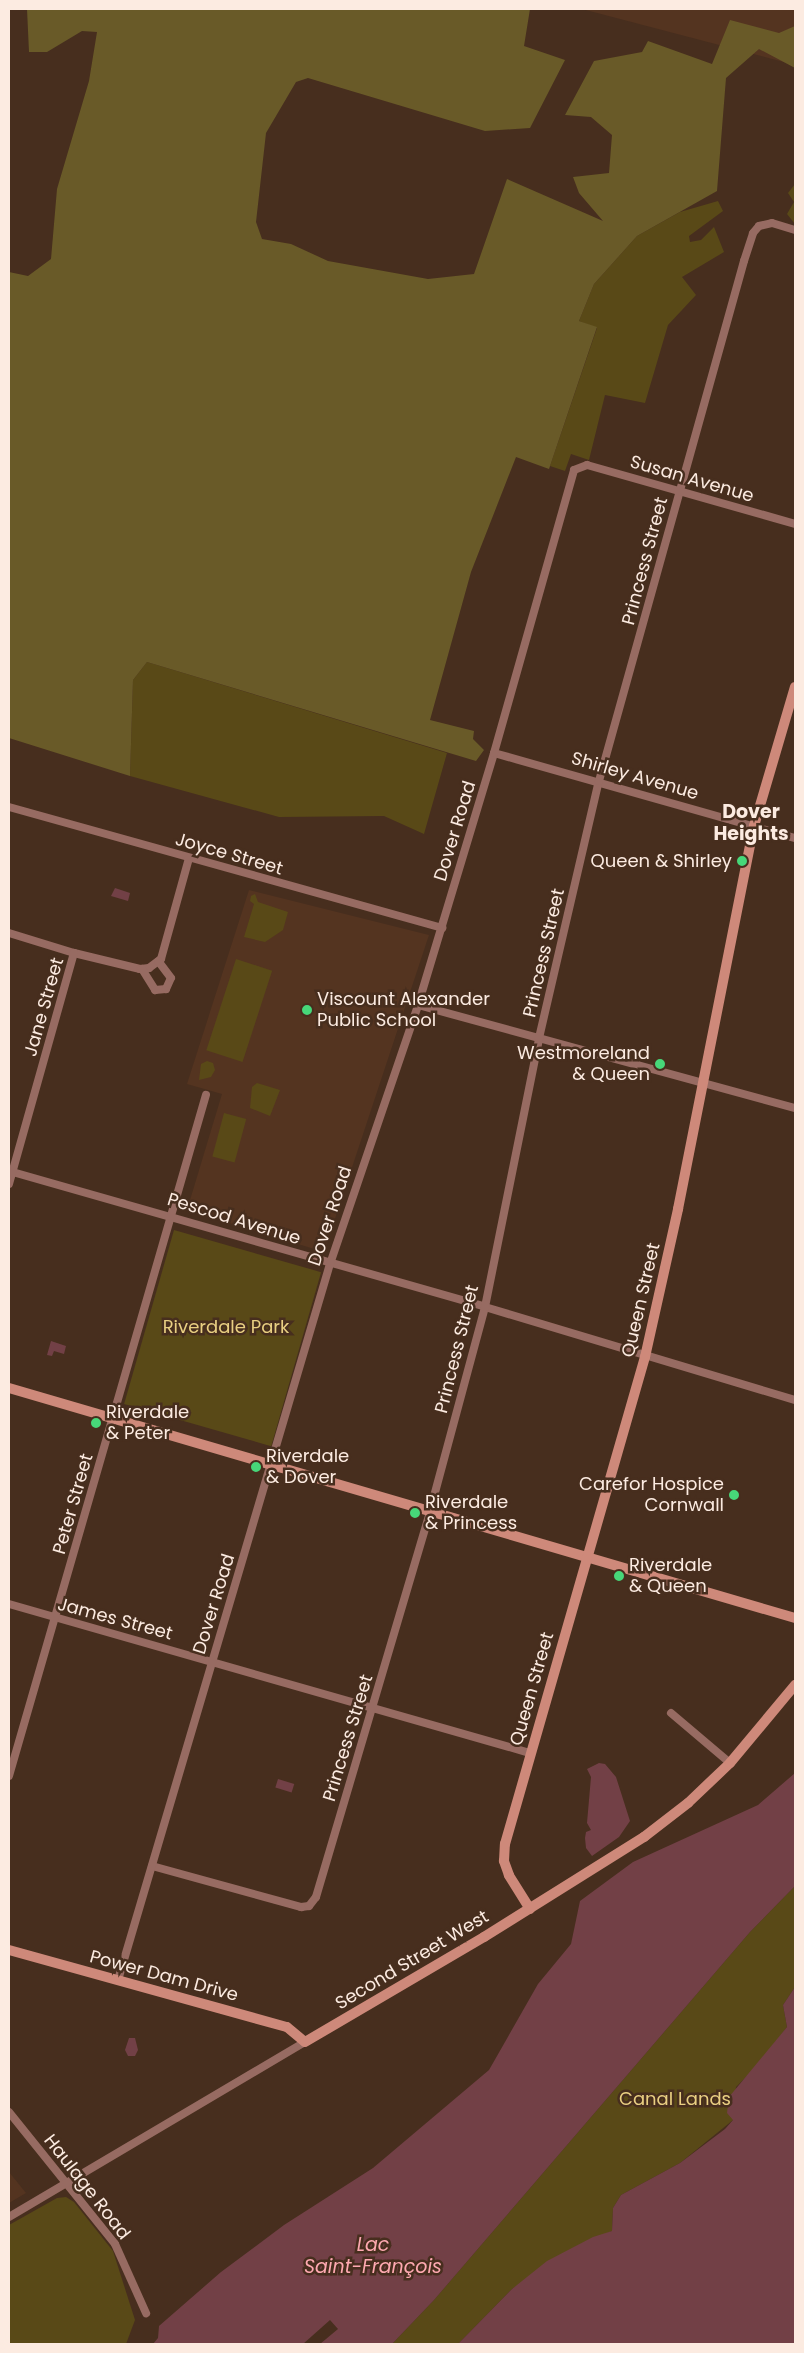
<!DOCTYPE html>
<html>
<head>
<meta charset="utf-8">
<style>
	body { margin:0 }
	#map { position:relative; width:804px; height:2353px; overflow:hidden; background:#472e1e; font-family:Poppins,sans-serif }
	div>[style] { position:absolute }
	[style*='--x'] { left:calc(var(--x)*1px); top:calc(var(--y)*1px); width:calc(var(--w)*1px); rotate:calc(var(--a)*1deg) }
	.built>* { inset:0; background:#543420 }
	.green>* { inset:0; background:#594917; transform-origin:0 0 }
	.forest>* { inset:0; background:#695a28 }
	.water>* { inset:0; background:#724046; transform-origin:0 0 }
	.street>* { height:8px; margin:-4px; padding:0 4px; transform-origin:4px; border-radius:4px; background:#976b62 }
	.secondary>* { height:10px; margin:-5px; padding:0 5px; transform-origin:5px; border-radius:5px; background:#ce897a }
	.dots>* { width:14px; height:14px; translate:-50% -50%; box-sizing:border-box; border:2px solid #472e1e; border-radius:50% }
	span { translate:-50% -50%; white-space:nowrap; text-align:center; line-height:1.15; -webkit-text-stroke:5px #472e1e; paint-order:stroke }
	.street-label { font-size:18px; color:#fcebe1 }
	.poi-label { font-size:18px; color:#fcebe1 }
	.right { translate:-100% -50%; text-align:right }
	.left { translate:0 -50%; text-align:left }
	.park-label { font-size:18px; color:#e9cf82 }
	.neighbourhood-label { font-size:19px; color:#fcebe1; font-weight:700 }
	.water-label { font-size:19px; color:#fea9b1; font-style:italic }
	.frame { position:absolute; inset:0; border:10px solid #fcebe1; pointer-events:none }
</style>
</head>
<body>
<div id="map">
	<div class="built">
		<i style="clip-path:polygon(582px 9px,795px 9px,795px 65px)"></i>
		<i style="clip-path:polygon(249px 890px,429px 935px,324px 1252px,187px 1210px,222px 1094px,187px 1084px)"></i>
		<i style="clip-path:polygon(9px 2172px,26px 2193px,9px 2203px)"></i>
	</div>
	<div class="green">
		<i style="clip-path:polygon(795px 184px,795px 224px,787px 214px,794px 202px,788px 193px)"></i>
		<i style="clip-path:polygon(718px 201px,723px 211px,689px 236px,690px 242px,701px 240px,714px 227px,724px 252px,682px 277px,696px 295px,668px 325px,645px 403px,605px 395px,589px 460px,571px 454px,565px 471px,550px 466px,597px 328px,579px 321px,594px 284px,637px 236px,680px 212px)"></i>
		<i style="clip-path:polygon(147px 662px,447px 753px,424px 834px,384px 816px,279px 817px,130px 776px,133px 680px)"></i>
		<i style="clip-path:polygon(255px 894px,258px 902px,288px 912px,283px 930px,265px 942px,244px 937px,254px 904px,250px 901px,251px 896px)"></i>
		<i style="left:236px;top:959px;width:38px;height:96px;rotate:18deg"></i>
		<i style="clip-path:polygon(207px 1061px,213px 1063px,215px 1070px,211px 1077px,199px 1080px,201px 1064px)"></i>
		<i style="clip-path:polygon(257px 1083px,280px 1090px,270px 1116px,250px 1108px,252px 1087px)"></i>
		<i style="left:224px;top:1113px;width:23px;height:45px;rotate:15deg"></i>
		<i style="left:174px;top:1230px;width:153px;height:181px;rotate:16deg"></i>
		<i style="clip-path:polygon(795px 1886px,795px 1987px,783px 2005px,787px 2027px,757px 2066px,736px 2087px,733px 2120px,680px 2163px,621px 2195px,613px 2208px,612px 2231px,581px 2244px,512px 2289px,458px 2344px,392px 2344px,434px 2300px,750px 1932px)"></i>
		<i style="clip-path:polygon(66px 2197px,74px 2202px,113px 2251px,135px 2320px,126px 2344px,9px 2344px,9px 2225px,57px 2198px)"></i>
	</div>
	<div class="forest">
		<i style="clip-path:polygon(27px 9px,530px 9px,524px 46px,565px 60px,530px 128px,485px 131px,308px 78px,296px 82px,266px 133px,256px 222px,262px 239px,291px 244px,328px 261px,428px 279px,474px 274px,507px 179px,603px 221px,579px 193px,573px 177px,609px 173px,612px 135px,591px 117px,565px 115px,594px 61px,642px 52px,648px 41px,712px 64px,730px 20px,779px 33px,795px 26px,795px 68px,759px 49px,726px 78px,717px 191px,637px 236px,594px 284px,579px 321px,597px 327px,549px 469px,516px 457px,471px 572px,430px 720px,474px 731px,473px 739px,484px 750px,476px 761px,147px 662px,133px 680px,130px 776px,9px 738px,9px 272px,28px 276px,51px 259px,57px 189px,89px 81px,97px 32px,82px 31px,47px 52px,29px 52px)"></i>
	</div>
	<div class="water">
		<i style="clip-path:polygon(115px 888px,130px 893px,128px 901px,111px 896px)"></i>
		<i style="clip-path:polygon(51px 1341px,66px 1346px,64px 1354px,54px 1351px,52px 1356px,47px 1355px)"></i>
		<i style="clip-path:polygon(599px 1763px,605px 1764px,616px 1777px,630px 1821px,619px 1837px,592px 1856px,586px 1848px,585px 1838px,586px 1832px,591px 1830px,587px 1823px,591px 1777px,587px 1769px)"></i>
		<i style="clip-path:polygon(795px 1773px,795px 1886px,750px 1932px,434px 2300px,392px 2344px,320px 2344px,338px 2329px,330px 2320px,303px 2344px,153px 2344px,158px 2338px,159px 2326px,221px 2272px,284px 2225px,373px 2168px,489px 2070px,538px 1984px,571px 1944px,580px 1901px,633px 1862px,758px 1805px)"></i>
		<i style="left:278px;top:1779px;width:17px;height:9px;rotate:17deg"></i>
		<i style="clip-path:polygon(795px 1987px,795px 2344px,458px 2344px,512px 2289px,547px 2261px,593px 2237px,612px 2231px,613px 2208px,621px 2195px,680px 2163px,725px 2129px,733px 2120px,727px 2113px,729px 2097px,787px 2027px,783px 2005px)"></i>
		<i style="clip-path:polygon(129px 2038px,135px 2038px,138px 2050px,135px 2056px,128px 2056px,125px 2050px)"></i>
	</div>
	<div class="street">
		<i style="--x:494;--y:753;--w:313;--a:15.8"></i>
		<i style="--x:9;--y:807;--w:450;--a:15.6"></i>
		<i style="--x:9;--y:933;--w:68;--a:17.1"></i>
		<i style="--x:74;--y:953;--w:68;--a:13.6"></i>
		<i style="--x:140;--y:969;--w:9;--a:-6"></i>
		<i style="--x:149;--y:968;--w:15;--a:-37"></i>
		<i style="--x:161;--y:959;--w:105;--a:-74.5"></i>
		<i style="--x:142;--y:969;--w:25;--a:58"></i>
		<i style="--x:155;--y:990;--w:11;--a:-5"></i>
		<i style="--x:166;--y:989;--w:12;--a:-66"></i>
		<i style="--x:171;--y:978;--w:21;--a:-127"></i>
		<i style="--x:418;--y:1005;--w:391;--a:15.3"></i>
		<i style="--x:9;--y:1171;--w:495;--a:15.9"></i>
		<i style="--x:485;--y:1307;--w:324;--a:16.7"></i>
		<i style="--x:9;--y:1184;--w:240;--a:-74.3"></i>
		<i style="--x:9;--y:1604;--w:542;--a:15.96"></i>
		<i style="--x:671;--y:1713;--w:77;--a:40.3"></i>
		<i style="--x:9;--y:1776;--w:709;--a:-73.87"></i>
		<i style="--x:152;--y:1866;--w:155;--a:15.4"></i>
		<i style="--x:301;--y:1907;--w:8;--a:-7"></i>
		<i style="--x:309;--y:1906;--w:11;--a:-52"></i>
		<i style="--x:316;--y:1897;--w:402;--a:-73.5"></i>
		<i style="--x:430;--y:1511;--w:211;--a:-74.9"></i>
		<i style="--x:485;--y:1307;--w:274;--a:-78.6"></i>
		<i style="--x:539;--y:1038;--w:264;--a:-76.9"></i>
		<i style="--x:599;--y:781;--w:540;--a:-74.42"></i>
		<i style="--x:744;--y:261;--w:29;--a:-72"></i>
		<i style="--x:753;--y:233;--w:9;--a:-49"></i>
		<i style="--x:759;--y:226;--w:13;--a:-13"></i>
		<i style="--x:772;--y:223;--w:24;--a:17"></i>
		<i style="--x:118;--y:1980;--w:747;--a:-73.51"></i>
		<i style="--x:330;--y:1264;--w:274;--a:-71.2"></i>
		<i style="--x:418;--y:1005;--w:263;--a:-73.2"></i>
		<i style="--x:494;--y:753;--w:294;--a:-74.2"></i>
		<i style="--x:574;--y:470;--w:14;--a:-21"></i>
		<i style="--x:587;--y:465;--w:216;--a:15.8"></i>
		<i style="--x:9;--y:2112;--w:169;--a:51.2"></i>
		<i style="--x:115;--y:2244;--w:76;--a:65.8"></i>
		<i style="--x:9;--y:2217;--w:344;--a:-30.6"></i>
	</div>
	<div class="secondary">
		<i style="--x:9;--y:1388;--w:819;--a:16.31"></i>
		<i style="--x:530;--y:1909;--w:40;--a:-122"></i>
		<i style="--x:509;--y:1875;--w:15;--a:-110"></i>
		<i style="--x:504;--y:1861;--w:17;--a:-87"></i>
		<i style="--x:505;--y:1844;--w:507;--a:-73.96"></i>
		<i style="--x:645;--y:1357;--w:152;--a:-77.4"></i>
		<i style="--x:678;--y:1209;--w:390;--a:-78.8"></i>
		<i style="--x:754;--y:826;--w:145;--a:-73.6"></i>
		<i style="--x:9;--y:1950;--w:288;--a:15.5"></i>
		<i style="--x:287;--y:2027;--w:23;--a:40"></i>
		<i style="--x:305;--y:2042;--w:208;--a:-30.4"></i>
		<i style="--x:484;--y:1937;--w:189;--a:-32"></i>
		<i style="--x:644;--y:1837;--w:56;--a:-37.7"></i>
		<i style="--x:688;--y:1803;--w:58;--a:-43.6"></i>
		<i style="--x:730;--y:1763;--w:102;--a:-50.2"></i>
	</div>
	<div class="dots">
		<i style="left:742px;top:861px;background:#47d779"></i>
		<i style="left:307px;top:1010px;background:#47d779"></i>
		<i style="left:660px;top:1064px;background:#47d779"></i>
		<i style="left:96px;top:1423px;background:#47d779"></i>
		<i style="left:256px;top:1467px;background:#47d779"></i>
		<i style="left:734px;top:1495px;background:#47d779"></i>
		<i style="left:415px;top:1513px;background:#47d779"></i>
		<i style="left:619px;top:1576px;background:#47d779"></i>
	</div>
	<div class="street-label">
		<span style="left:692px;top:479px;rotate:16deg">Susan Avenue</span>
		<span style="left:645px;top:561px;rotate:-75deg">Princess Street</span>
		<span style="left:635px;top:776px;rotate:16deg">Shirley Avenue</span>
		<span style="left:455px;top:831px;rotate:-73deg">Dover Road</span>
		<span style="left:229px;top:854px;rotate:16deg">Joyce Street</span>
		<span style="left:544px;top:953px;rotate:-77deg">Princess Street</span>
		<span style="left:44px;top:1007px;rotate:-74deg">Jane Street</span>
		<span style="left:330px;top:1216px;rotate:-72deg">Dover Road</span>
		<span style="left:234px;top:1219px;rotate:17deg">Pescod Avenue</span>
		<span style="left:641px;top:1300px;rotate:-77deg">Queen Street</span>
		<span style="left:457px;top:1349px;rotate:-76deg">Princess Street</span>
		<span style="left:73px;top:1504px;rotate:-74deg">Peter Street</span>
		<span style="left:214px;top:1604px;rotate:-73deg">Dover Road</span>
		<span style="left:115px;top:1619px;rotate:15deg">James Street</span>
		<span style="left:532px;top:1689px;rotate:-74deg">Queen Street</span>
		<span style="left:348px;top:1738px;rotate:-73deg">Princess Street</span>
		<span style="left:412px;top:1960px;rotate:-31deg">Second Street West</span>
		<span style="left:164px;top:1976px;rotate:15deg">Power Dam Drive</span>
		<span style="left:87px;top:2187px;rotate:52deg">Haulage Road</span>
	</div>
	<div class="poi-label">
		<span class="right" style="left:732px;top:861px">Queen &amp; Shirley</span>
		<span class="left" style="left:317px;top:1010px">Viscount Alexander<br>Public School</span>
		<span class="right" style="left:650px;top:1064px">Westmoreland<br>&amp; Queen</span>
		<span class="left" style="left:106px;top:1423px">Riverdale<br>&amp; Peter</span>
		<span class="left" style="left:266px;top:1467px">Riverdale<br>&amp; Dover</span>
		<span class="right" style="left:724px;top:1495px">Carefor Hospice<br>Cornwall</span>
		<span class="left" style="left:425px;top:1513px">Riverdale<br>&amp; Princess</span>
		<span class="left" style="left:629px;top:1576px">Riverdale<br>&amp; Queen</span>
	</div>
	<div class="park-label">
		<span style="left:226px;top:1327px">Riverdale Park</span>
		<span style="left:675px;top:2099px">Canal Lands</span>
	</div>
	<div class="neighbourhood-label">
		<span style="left:751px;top:823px">Dover<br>Heights</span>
	</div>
	<div class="water-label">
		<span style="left:373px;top:2256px">Lac<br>Saint-François</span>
	</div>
	<div class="frame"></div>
</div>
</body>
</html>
